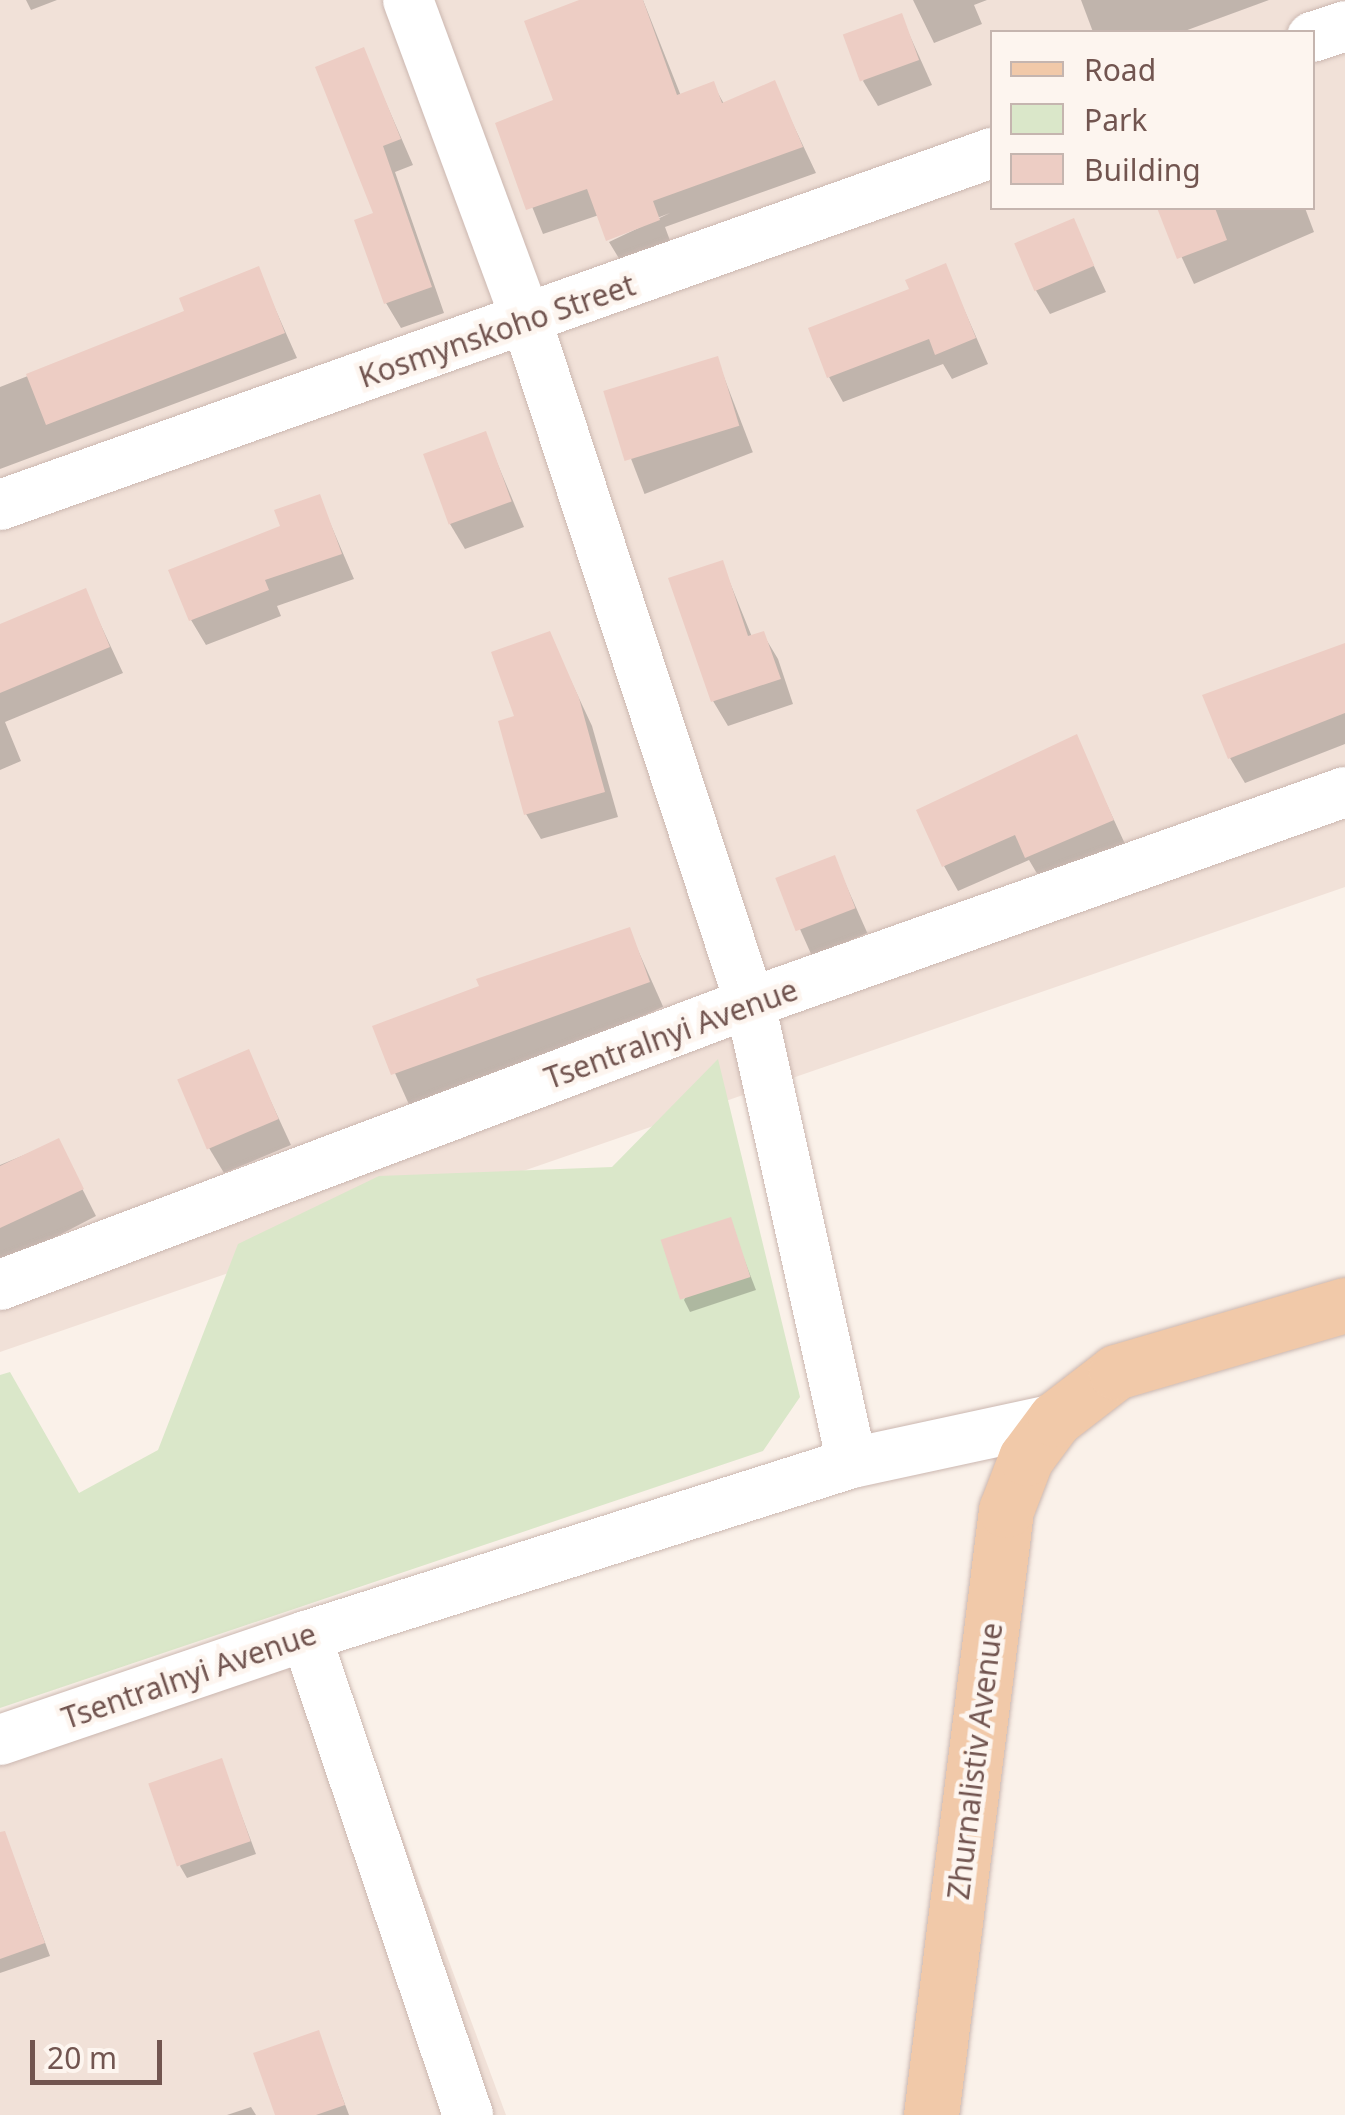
<!DOCTYPE html>
<html>
<head>
<meta charset="utf-8">
<style>
	body { margin:0 }
	#map { position:relative; width:1345px; height:2115px; overflow:hidden; background:#faf1e9; font-family:"Noto Sans",sans-serif }
	div>[style] { position:absolute }
	[style*='--x'] { left:calc(var(--x)*1px); top:calc(var(--y)*1px); width:calc(var(--w)*1px); rotate:calc(var(--a)*1deg) }
	.residential>* { inset:0; background:#f1e1d8 }
	.green>* { inset:0; background:#dae7c9 }
	.shadow>* { inset:0; background:#0003; transform-origin:0 0 }
	.building>* { inset:0; background:#edcdc4; transform-origin:0 0 }
	.roads { filter:drop-shadow(0 0 2px #cbb7b0) drop-shadow(0 0 2px #cbb7b0) }
	.minor>* { height:50px; margin:-25px; padding:0 25px; transform-origin:25px; border-radius:25px; background:#fff }
	.major>* { height:55px; margin:-27.5px; padding:0 27.5px; transform-origin:27.5px; border-radius:27.5px; background:#f1c9a9 }
	span { translate:-50% -50%; white-space:nowrap; text-align:center; line-height:1.15; -webkit-text-stroke:9px #fdf5ef; paint-order:stroke }
	.street-label { font-size:30px; color:#725550 }
	.legend { position:absolute; left:990px; top:30px; width:325px; height:180px; box-sizing:border-box; background:#fdf5ef; border:2px solid #c5b5af; margin:0; padding:12px 18px; list-style:none; font-size:30px; color:#725550 }
	.legend li { display:flex; align-items:center; gap:20px; height:50px }
	.legend b { width:50px; border:2px solid #c5b5af }
	.scale { position:absolute; left:30px; top:2040px; width:132px; height:45px; box-sizing:border-box; border:5px solid #725550; border-top:0; padding-left:12px; font-size:30px; line-height:35px; white-space:nowrap; color:#725550; -webkit-text-stroke:8px #fdf5ef; paint-order:stroke }
</style>
</head>
<body>
<div id="map">
	<div class="residential">
		<i style="clip-path:polygon(evenodd,0 0,1345px 0,1345px 887px,0 1352px,0 0,992px 32px,1312px 32px,1312px 208px,992px 208px,992px 32px)"></i>
		<i style="clip-path:polygon(327px 1633px,506px 2115px,0 2115px,0 1749px)"></i>
	</div>
	<div class="green">
		<i style="clip-path:polygon(718px 1059px,800px 1397px,763px 1451px,0 1708px,0 1375px,10px 1372px,79px 1493px,158px 1450px,238px 1244px,379px 1176px,612px 1167px)"></i>
	</div>
	<div class="shadow">
		<i style="clip-path:polygon(26px 0,57px 0,31px 10px)"></i>
		<i style="clip-path:polygon(600px 0,643px 0,681px 96px,713px 84px,724px 104px,774px 84px,816px 173px,665px 227px,672px 246px,623px 265px,609px 242px,670px 213px,608px 237px,599px 215px,543px 234px,499px 124px,557px 102px)"></i>
		<i style="clip-path:polygon(913px 0,987px 0,974px 5px,982px 24px,934px 43px)"></i>
		<i style="clip-path:polygon(1081px 0,1269px 0,1182px 32px,1093px 32px)"></i>
		<i style="clip-path:polygon(901px 16px,932px 85px,878px 106px,863px 81px)"></i>
		<i style="clip-path:polygon(363px 50px,413px 165px,395px 172px,444px 313px,401px 328px,386px 303px)"></i>
		<i style="clip-path:polygon(1159px 208px,1305px 208px,1314px 232px,1194px 284px)"></i>
		<i style="clip-path:polygon(1073px 221px,1106px 292px,1050px 314px,1035px 289px)"></i>
		<i style="clip-path:polygon(945px 266px,988px 364px,952px 379px,943px 364px,843px 402px,829px 377px,912px 290px)"></i>
		<i style="clip-path:polygon(258px 270px,297px 358px,0 469px,0 387px,187px 313px)"></i>
		<i style="left:717px;top:359px;width:100px;height:116px;rotate:69deg"></i>
		<i style="clip-path:polygon(485px 434px,524px 527px,465px 549px,450px 524px)"></i>
		<i style="clip-path:polygon(319px 497px,354px 579px,277px 606px,281px 616px,206px 645px,191px 620px)"></i>
		<i style="clip-path:polygon(722px 563px,752px 637px,763px 634px,778px 659px,793px 704px,728px 726px,713px 701px)"></i>
		<i style="clip-path:polygon(85px 591px,123px 673px,5px 722px,21px 761px,0 770px,0 626px)"></i>
		<i style="clip-path:polygon(549px 634px,592px 726px,618px 817px,541px 839px,526px 814px,518px 718px)"></i>
		<i style="clip-path:polygon(1345px 646px,1345px 744px,1245px 783px,1230px 758px)"></i>
		<i style="clip-path:polygon(1076px 738px,1126px 846px,1042px 882px,1029px 860px,958px 891px,944px 866px)"></i>
		<i style="left:834px;top:858px;width:82px;height:60px;rotate:66deg"></i>
		<i style="left:629px;top:930px;width:84px;height:272px;rotate:66deg"></i>
		<i style="clip-path:polygon(248px 1052px,291px 1145px,224px 1173px,209px 1148px)"></i>
		<i style="clip-path:polygon(58px 1141px,96px 1216px,0 1266px,0 1165px)"></i>
		<i style="clip-path:polygon(729px 1220px,756px 1290px,690px 1312px,684px 1300px)"></i>
		<i style="clip-path:polygon(221px 1761px,256px 1854px,187px 1878px,180px 1866px)"></i>
		<i style="clip-path:polygon(4px 1832px,50px 1956px,0 1973px,0 1833px)"></i>
		<i style="clip-path:polygon(318px 2033px,349px 2115px,278px 2115px)"></i>
		<i style="clip-path:polygon(251px 2107px,256px 2115px,227px 2115px)"></i>
	</div>
	<div class="building">
		<i style="clip-path:polygon(579px 0,643px 0,677px 95px,714px 81px,722px 103px,775px 80px,803px 147px,653px 201px,660px 220px,606px 241px,587px 189px,526px 210px,495px 123px,553px 100px,524px 21px)"></i>
		<i style="left:902px;top:13px;width:50px;height:63px;rotate:70deg"></i>
		<i style="clip-path:polygon(364px 47px,401px 139px,383px 146px,432px 287px,384px 304px,354px 220px,373px 213px,315px 67px)"></i>
		<i style="clip-path:polygon(1157px 208px,1215px 208px,1227px 240px,1177px 259px)"></i>
		<i style="left:1074px;top:218px;width:52px;height:65px;rotate:67deg"></i>
		<i style="clip-path:polygon(946px 263px,976px 338px,935px 355px,929px 339px,827px 378px,808px 328px,909px 289px,905px 280px)"></i>
		<i style="clip-path:polygon(259px 266px,285px 333px,46px 425px,26px 374px,184px 311px,179px 298px)"></i>
		<i style="left:718px;top:356px;width:73px;height:120px;rotate:73deg"></i>
		<i style="left:486px;top:431px;width:75px;height:67px;rotate:70deg"></i>
		<i style="clip-path:polygon(320px 494px,342px 554px,265px 580px,269px 590px,189px 621px,168px 570px,280px 526px,274px 510px)"></i>
		<i style="clip-path:polygon(723px 560px,748px 636px,764px 631px,781px 679px,711px 702px,668px 578px)"></i>
		<i style="clip-path:polygon(86px 588px,110px 647px,0 693px,0 624px)"></i>
		<i style="clip-path:polygon(550px 631px,579px 698px,605px 792px,524px 815px,498px 721px,514px 716px,491px 652px)"></i>
		<i style="clip-path:polygon(1345px 643px,1345px 713px,1228px 759px,1202px 695px)"></i>
		<i style="clip-path:polygon(1077px 734px,1114px 820px,1025px 858px,1015px 835px,942px 867px,916px 810px)"></i>
		<i style="left:835px;top:855px;width:57px;height:64px;rotate:69deg"></i>
		<i style="clip-path:polygon(630px 927px,650px 982px,391px 1075px,372px 1026px,479px 986px,476px 979px)"></i>
		<i style="left:249px;top:1049px;width:76px;height:78px;rotate:67deg"></i>
		<i style="clip-path:polygon(59px 1138px,84px 1189px,0 1228px,0 1166px)"></i>
		<i style="left:731px;top:1217px;width:63px;height:74px;rotate:72deg"></i>
		<i style="left:222px;top:1758px;width:88px;height:78px;rotate:71deg"></i>
		<i style="clip-path:polygon(5px 1831px,45px 1943px,0 1959px,0 1832px)"></i>
		<i style="clip-path:polygon(319px 2030px,345px 2105px,316px 2115px,275px 2115px,253px 2053px)"></i>
	</div>
	<div class="roads">
		<div class="minor">
			<i style="--x:408;--y:0;--w:343;--a:69.7"></i>
			<i style="--x:527;--y:322;--w:717;--a:71.87"></i>
			<i style="--x:750;--y:1003;--w:471;--a:77.5"></i>
			<i style="--x:1312;--y:37;--w:35;--a:-18"></i>
			<i style="--x:0;--y:505;--w:1053;--a:-19.54"></i>
			<i style="--x:0;--y:1285;--w:801;--a:-20.61"></i>
			<i style="--x:750;--y:1003;--w:631;--a:-19.53"></i>
			<i style="--x:306;--y:1636;--w:506;--a:71.31"></i>
			<i style="--x:0;--y:1740;--w:323;--a:-18.8"></i>
			<i style="--x:306;--y:1636;--w:573;--a:-17.58"></i>
			<i style="--x:852;--y:1463;--w:208;--a:-12.2"></i>
		</div>
		<div class="major">
			<i style="--x:931;--y:2115;--w:610;--a:-82.93"></i>
			<i style="--x:1006;--y:1510;--w:56;--a:-69"></i>
			<i style="--x:1026;--y:1458;--w:49;--a:-53.4"></i>
			<i style="--x:1055;--y:1419;--w:77;--a:-37.6"></i>
			<i style="--x:1116;--y:1372;--w:239;--a:-16.3"></i>
		</div>
	</div>
	<div class="street-label">
		<span style="left:497px;top:331px;rotate:-19deg">Kosmynskoho Street</span>
		<span style="left:671px;top:1034px;rotate:-20deg">Tsentralnyi Avenue</span>
		<span style="left:189px;top:1676px;rotate:-19deg">Tsentralnyi Avenue</span>
		<span style="left:975px;top:1761px;rotate:-83deg">Zhurnalistiv Avenue</span>
	</div>
	<ul class="legend">
	<li><b style="height:12px;background:#f1c9a9"></b>Road</li>
	<li><b style="height:28px;background:#dae7c9"></b>Park</li>
	<li><b style="height:28px;background:#edcdc4"></b>Building</li>
	</ul>
	<div class="scale">20 m</div>
</div>
</body>
</html>
